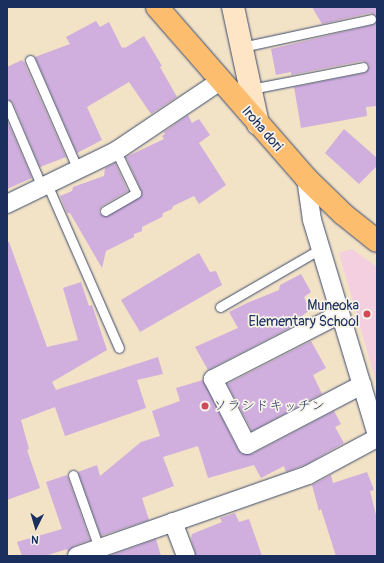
<!DOCTYPE html>
<html>
<head>
<meta charset="utf-8">
<style>
	body { margin:0 }
	#map { position:relative; width:384px; height:563px; overflow:hidden; background:#f2e2c6; font-family:Pangolin,"Klee One",sans-serif }
	div>[style] { position:absolute }
	[style*='--x'] { left:calc(var(--x)*1px); top:calc(var(--y)*1px); width:calc(var(--w)*1px); rotate:calc(var(--a)*1deg) }
	.built>* { inset:0; background:#f3cfdf }
	.building>* { inset:0; background:#d0aedd }
	.roads { filter:drop-shadow(0 0 1px #3b4a6e) drop-shadow(0 0 1px #3b4a6e) }
	.lane>* { height:9px; margin:-4.5px; padding:0 4.5px; transform-origin:4.5px; border-radius:4.5px; background:#fff }
	.street>* { height:18px; margin:-9px; padding:0 9px; transform-origin:9px; border-radius:9px; background:#fff }
	.secondary>* { height:22px; margin:-11px; padding:0 11px; transform-origin:11px; border-radius:11px; background:#fee5c5 }
	.primary>* { height:22px; margin:-11px; padding:0 11px; transform-origin:11px; border-radius:11px; background:#fcbd6f }
	.dots>* { width:11px; height:11px; translate:-50% -50%; box-sizing:border-box; border:2px solid #f7f3e8; border-radius:50% }
	span { translate:-50% -50%; white-space:nowrap; text-align:center; line-height:1.15; -webkit-text-stroke:3.5px #f7f3e8; paint-order:stroke }
	.street-label { font-size:14px; color:#1b2f5e }
	.poi-label { font-size:14px; color:#1b2f5e }
	.right { translate:-100% -50%; text-align:right }
	.left { translate:0 -50%; text-align:left }
	.frame { position:absolute; inset:0; border:8px solid #1b2f5e; pointer-events:none }
	.north { position:absolute; left:16px; top:507px; width:40px; height:40px; -webkit-text-stroke:3px #f7f3e8; paint-order:stroke; rotate:185deg; font-size:11px; font-weight:700; line-height:16px; text-align:center; color:#1b2f5e }
	.north::after { content:''; display:block; margin:auto; width:14px; height:18px; background:#1b2f5e; clip-path:polygon(50% 0,100% 100%,50% 72%,0 100%) }
</style>
</head>
<body>
<div id="map">
	<div class="built">
		<i style="clip-path:polygon(352px 249px,377px 267px,377px 385px,339px 253px)"></i>
	</div>
	<div class="building">
		<i style="clip-path:polygon(312px 7px,377px 7px,377px 106px,366px 107px,367px 116px,301px 128px,294px 87px,364px 73px,368px 69px,369px 65px,365px 62px,362px 61px,291px 75px,291px 72px,276px 75px,271px 49px,372px 25px,377px 20px,375px 15px,370px 13px,322px 24px)"></i>
		<i style="clip-path:polygon(96px 21px,100px 27px,109px 22px,122px 48px,124px 47px,125px 48px,144px 36px,162px 66px,160px 67px,177px 97px,151px 114px,129px 82px,87px 107px,102px 140px,77px 153px,35px 57px,70px 44px,66px 37px)"></i>
		<i style="clip-path:polygon(22px 60px,24px 62px,66px 157px,40px 167px,13px 103px,7px 99px,7px 67px)"></i>
		<i style="clip-path:polygon(188px 115px,192px 123px,199px 119px,210px 135px,199px 143px,226px 185px,199px 204px,194px 196px,173px 206px,172px 209px,163px 213px,162px 217px,142px 227px,142px 231px,134px 234px,134px 237px,106px 251px,102px 268px,70px 213px,67px 213px,60px 196px,72px 191px,73px 187px,104px 176px,105px 168px,115px 163px,128px 191px,102px 206px,99px 211px,100px 214px,108px 216px,139px 198px,142px 194px,141px 190px,126px 157px,164px 139px,162px 136px,165px 134px,164px 132px)"></i>
		<i style="clip-path:polygon(7px 120px,32px 178px,7px 189px)"></i>
		<i style="clip-path:polygon(344px 129px,377px 158px,377px 166px,359px 184px,325px 153px)"></i>
		<i style="clip-path:polygon(7px 242px,9px 242px,47px 347px,78px 340px,63px 288px,81px 282px,89px 306px,92px 305px,107px 350px,52px 382px,56px 390px,158px 357px,163px 374px,137px 380px,146px 408px,65px 436px,55px 407px,21px 420px,29px 449px,27px 450px,40px 488px,7px 500px)"></i>
		<i style="clip-path:polygon(199px 253px,210px 272px,216px 271px,222px 285px,140px 332px,121px 300px)"></i>
		<i style="clip-path:polygon(301px 274px,311px 292px,304px 297px,310px 310px,299px 318px,301px 322px,208px 370px,195px 347px,238px 328px,229px 312px,247px 303px,279px 290px,280px 285px)"></i>
		<i style="clip-path:polygon(311px 341px,326px 368px,313px 375px,322px 394px,252px 431px,227px 384px)"></i>
		<i style="clip-path:polygon(203px 380px,238px 450px,242px 454px,252px 454px,334px 411px,341px 424px,335px 427px,344px 443px,307px 464px,286px 472px,284px 466px,261px 478px,254px 465px,208px 478px,198px 446px,163px 457px,174px 486px,142px 498px,149px 520px,101px 536px,78px 472px,97px 465px,100px 476px,141px 442px,160px 436px,152px 411px,180px 401px,176px 388px)"></i>
		<i style="clip-path:polygon(367px 472px,374px 490px,370px 491px,377px 519px,377px 556px,336px 556px,321px 509px,319px 511px,312px 485px,331px 475px,333px 483px)"></i>
		<i style="clip-path:polygon(67px 475px,90px 540px,74px 546px,68px 552px,67px 549px,45px 556px,22px 556px,17px 542px,62px 529px,46px 482px)"></i>
		<i style="clip-path:polygon(235px 513px,239px 522px,249px 519px,262px 556px,196px 556px,191px 539px,192px 534px,222px 522px,220px 518px)"></i>
		<i style="clip-path:polygon(156px 539px,161px 556px,109px 556px)"></i>
	</div>
	<div class="roads">
		<div class="lane">
			<i style="--x:242;--y:47;--w:132;--a:-12.2"></i>
			<i style="--x:30;--y:60;--w:120;--a:66.4"></i>
			<i style="--x:251;--y:89;--w:114;--a:-11.1"></i>
			<i style="--x:7;--y:105;--w:89;--a:66.9"></i>
			<i style="--x:47;--y:184;--w:179;--a:66.3"></i>
			<i style="--x:105;--y:211;--w:36;--a:-30"></i>
			<i style="--x:136;--y:193;--w:47;--a:-115.5"></i>
			<i style="--x:220;--y:307;--w:116;--a:-30.1"></i>
			<i style="--x:73;--y:475;--w:77;--a:70.4"></i>
		</div>
		<div class="street">
			<i style="--x:306;--y:178;--w:42;--a:81.9"></i>
			<i style="--x:312;--y:220;--w:225;--a:73.2"></i>
			<i style="--x:7;--y:204;--w:121;--a:-25.9"></i>
			<i style="--x:116;--y:151;--w:125;--a:-33.9"></i>
			<i style="--x:340;--y:314;--w:143;--a:152.9"></i>
			<i style="--x:213;--y:379;--w:74;--a:62.7"></i>
			<i style="--x:247;--y:445;--w:130;--a:-27.6"></i>
			<i style="--x:173;--y:522;--w:36;--a:69"></i>
			<i style="--x:77;--y:556;--w:245;--a:-19.3"></i>
			<i style="--x:308;--y:475;--w:78;--a:-28.2"></i>
		</div>
		<div class="secondary">
			<i style="--x:233;--y:7;--w:120;--a:77.9"></i>
		</div>
		<div class="primary">
			<i style="--x:157;--y:7;--w:227;--a:48.9"></i>
			<i style="--x:306;--y:178;--w:52;--a:44.2"></i>
			<i style="--x:343;--y:214;--w:43;--a:38.5"></i>
		</div>
	</div>
	<div class="dots">
		<i style="left:367px;top:314px;background:#d1495b"></i>
		<i style="left:205px;top:406px;background:#d1495b"></i>
	</div>
	<div class="street-label">
		<span style="left:262px;top:129px;rotate:49deg">Iroha dori</span>
	</div>
	<div class="poi-label">
		<span class="right" style="left:359px;top:314px">Muneoka<br>Elementary School</span>
		<span class="left" style="left:213px;top:406px">ソラシドキッチン</span>
	</div>
	<div class="frame"></div>
	<div class="north">N</div>
</div>
</body>
</html>
